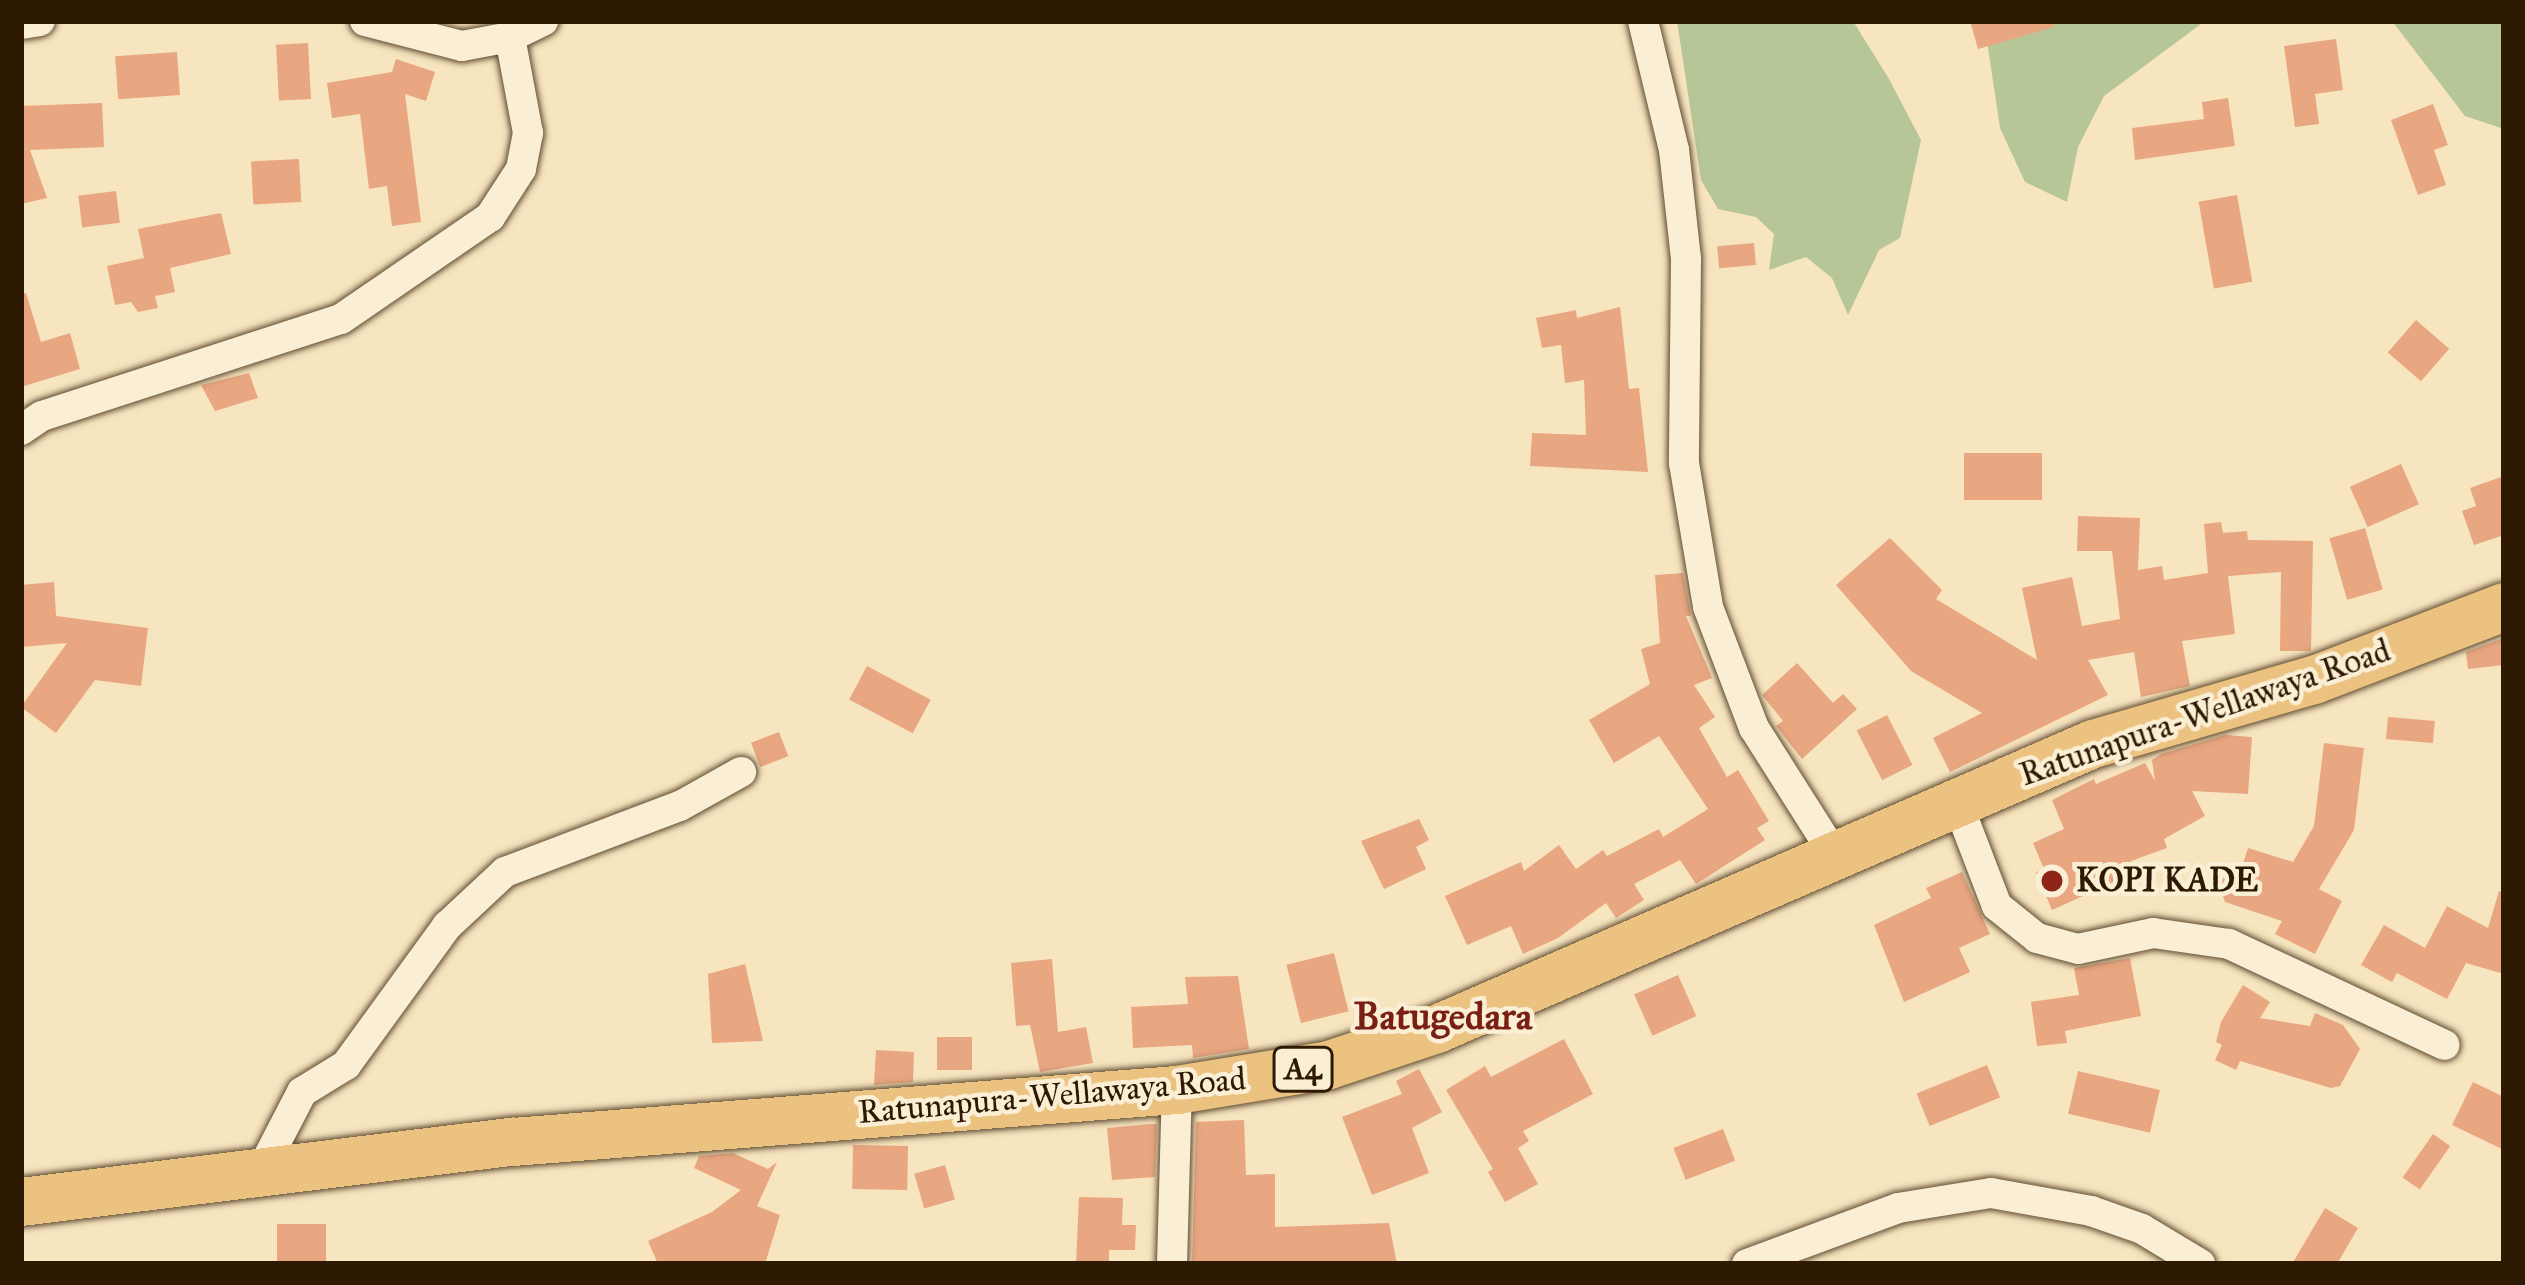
<!DOCTYPE html>
<html>
<head>
<meta charset="utf-8">
<style>
	body { margin:0 }
	#map { position:relative; width:2525px; height:1285px; overflow:hidden; background:#f7e5bf; font-family:"IM FELL Great Primer",serif }
	div>[style] { position:absolute }
	[style*='--x'] { left:calc(var(--x)*1px); top:calc(var(--y)*1px); width:calc(var(--w)*1px); rotate:calc(var(--a)*1deg) }
	.green>* { inset:0; background:#b7c696 }
	.building>* { inset:0; background:#e8a681; transform-origin:0 0 }
	.roads { filter:drop-shadow(0 0 3px #604c32) drop-shadow(0 0 3px #604c32) }
	.minor>* { height:30px; margin:-15px; padding:0 15px; transform-origin:15px; border-radius:15px; background:#faeed5 }
	.trunk>* { height:48px; margin:-24px; padding:0 24px; transform-origin:24px; border-radius:24px; background:#ecc280 }
	.dots>* { width:33px; height:33px; translate:-50% -50%; box-sizing:border-box; border:6px solid #faeed5; border-radius:50% }
	span { translate:-50% -50%; white-space:nowrap; text-align:center; line-height:1.15; -webkit-text-stroke:9px #faeed5; paint-order:stroke }
	.shield-label span { padding:3px 9px; background:#faeed5; border:3px solid; border-radius:9px; -webkit-text-stroke-width:0 }
	.shield-label { font-size:30px; color:#2e1903; font-weight:700 }
	.street-label { font-size:33px; color:#2e1903 }
	.poi-label { font-size:33px; color:#2e1903; font-weight:700 }
	.left { translate:0 -50%; text-align:left }
	.quarter-label { font-size:39px; color:#7a1f14; font-weight:700 }
	.frame { position:absolute; inset:0; border:24px solid #2e1903; pointer-events:none }
</style>
</head>
<body>
<div id="map">
	<div class="green">
		<i style="clip-path:polygon(1677px 21px,1853px 21px,1889px 79px,1921px 140px,1900px 238px,1879px 250px,1848px 315px,1832px 278px,1806px 257px,1769px 270px,1774px 234px,1756px 217px,1718px 209px,1701px 180px)"></i>
		<i style="clip-path:polygon(1984px 21px,2205px 21px,2104px 96px,2078px 147px,2067px 202px,2025px 182px,2000px 128px)"></i>
		<i style="clip-path:polygon(2392px 21px,2504px 21px,2504px 129px,2465px 116px)"></i>
	</div>
	<div class="building">
		<i style="clip-path:polygon(1970px 21px,2053px 21px,2054px 27px,1978px 49px)"></i>
		<i style="clip-path:polygon(2336px 39px,2343px 90px,2315px 94px,2319px 124px,2295px 127px,2284px 46px)"></i>
		<i style="left:308px;top:43px;width:56px;height:32px;rotate:87deg"></i>
		<i style="left:177px;top:52px;width:43px;height:62px;rotate:86deg"></i>
		<i style="clip-path:polygon(396px 59px,435px 72px,426px 101px,405px 94px,421px 222px,392px 226px,387px 186px,369px 189px,360px 114px,332px 118px,327px 83px,392px 72px)"></i>
		<i style="clip-path:polygon(2228px 98px,2235px 146px,2135px 160px,2132px 128px,2204px 119px,2202px 102px)"></i>
		<i style="clip-path:polygon(102px 103px,104px 147px,30px 150px,47px 198px,21px 204px,21px 106px)"></i>
		<i style="clip-path:polygon(2433px 104px,2448px 145px,2434px 150px,2446px 185px,2418px 195px,2391px 120px)"></i>
		<i style="left:299px;top:159px;width:43px;height:48px;rotate:87deg"></i>
		<i style="left:116px;top:191px;width:32px;height:38px;rotate:83deg"></i>
		<i style="left:2237px;top:195px;width:88px;height:39px;rotate:80deg"></i>
		<i style="clip-path:polygon(221px 213px,231px 254px,170px 268px,175px 292px,155px 296px,158px 308px,138px 312px,131px 302px,115px 305px,107px 266px,144px 258px,138px 229px)"></i>
		<i style="left:1754px;top:243px;width:22px;height:37px;rotate:85deg"></i>
		<i style="clip-path:polygon(26px 293px,41px 342px,70px 333px,80px 369px,21px 387px,21px 294px)"></i>
		<i style="clip-path:polygon(1620px 307px,1629px 389px,1639px 388px,1648px 472px,1530px 466px,1532px 433px,1586px 435px,1584px 380px,1565px 383px,1561px 345px,1542px 348px,1536px 318px,1576px 310px,1577px 318px)"></i>
		<i style="left:2416px;top:320px;width:44px;height:43px;rotate:41deg"></i>
		<i style="clip-path:polygon(249px 373px,258px 398px,215px 411px,201px 385px)"></i>
		<i style="left:2042px;top:453px;width:47px;height:78px;rotate:90deg"></i>
		<i style="left:2401px;top:464px;width:44px;height:56px;rotate:66deg"></i>
		<i style="clip-path:polygon(2504px 476px,2504px 535px,2474px 545px,2462px 511px,2476px 506px,2470px 488px)"></i>
		<i style="clip-path:polygon(2078px 516px,2140px 518px,2138px 570px,2162px 566px,2164px 580px,2208px 573px,2204px 524px,2221px 522px,2223px 533px,2247px 531px,2248px 540px,2313px 541px,2311px 651px,2280px 651px,2281px 572px,2228px 576px,2235px 634px,2182px 641px,2190px 686px,2141px 697px,2134px 652px,2088px 660px,2108px 695px,1950px 772px,1933px 738px,1982px 713px,1911px 671px,1836px 585px,1890px 538px,1942px 590px,1936px 599px,2037px 660px,2022px 588px,2072px 577px,2082px 626px,2120px 619px,2112px 551px,2077px 551px)"></i>
		<i style="left:2365px;top:528px;width:64px;height:37px;rotate:74deg"></i>
		<i style="clip-path:polygon(1683px 573px,1691px 616px,1686px 616px,1712px 678px,1694px 685px,1715px 717px,1699px 728px,1727px 777px,1738px 770px,1769px 821px,1757px 828px,1765px 840px,1696px 884px,1680px 860px,1634px 884px,1644px 900px,1616px 918px,1606px 903px,1558px 938px,1523px 954px,1511px 926px,1467px 945px,1445px 896px,1521px 862px,1524px 871px,1559px 845px,1576px 869px,1603px 850px,1607px 856px,1659px 829px,1663px 837px,1708px 809px,1659px 736px,1614px 763px,1589px 720px,1650px 684px,1641px 649px,1660px 643px,1655px 575px)"></i>
		<i style="clip-path:polygon(54px 582px,56px 616px,148px 628px,141px 686px,95px 680px,56px 733px,21px 707px,67px 643px,21px 647px,21px 585px)"></i>
		<i style="clip-path:polygon(2504px 638px,2504px 665px,2468px 669px,2466px 652px)"></i>
		<i style="clip-path:polygon(1797px 663px,1833px 703px,1843px 694px,1857px 709px,1802px 759px,1776px 726px,1783px 721px,1762px 695px)"></i>
		<i style="left:867px;top:666px;width:72px;height:38px;rotate:28deg"></i>
		<i style="left:1887px;top:715px;width:56px;height:34px;rotate:63deg"></i>
		<i style="left:2388px;top:717px;width:47px;height:22px;rotate:5deg"></i>
		<i style="left:779px;top:732px;width:26px;height:30px;rotate:69deg"></i>
		<i style="clip-path:polygon(2225px 735px,2252px 737px,2248px 794px,2192px 791px,2205px 816px,2164px 839px,2167px 848px,2131px 861px,2136px 872px,2052px 910px,2036px 872px,2044px 869px,2033px 843px,2064px 829px,2052px 800px,2094px 779px,2096px 784px,2145px 763px,2155px 781px,2152px 760px,2161px 754px)"></i>
		<i style="clip-path:polygon(2324px 743px,2364px 748px,2354px 830px,2319px 889px,2342px 901px,2315px 954px,2275px 934px,2282px 921px,2225px 902px,2218px 880px,2240px 873px,2248px 848px,2293px 862px,2314px 826px)"></i>
		<i style="clip-path:polygon(1419px 819px,1429px 840px,1416px 847px,1426px 869px,1384px 889px,1361px 841px)"></i>
		<i style="clip-path:polygon(1962px 872px,1990px 934px,1959px 948px,1970px 972px,1904px 1002px,1874px 925px,1931px 898px,1926px 888px)"></i>
		<i style="clip-path:polygon(2499px 891px,2504px 892px,2504px 974px,2466px 963px,2447px 999px,2397px 973px,2392px 982px,2361px 965px,2384px 925px,2425px 948px,2447px 906px,2488px 928px)"></i>
		<i style="left:1334px;top:953px;width:60px;height:49px;rotate:76deg"></i>
		<i style="clip-path:polygon(2130px 958px,2141px 1016px,2065px 1031px,2067px 1043px,2037px 1046px,2031px 1002px,2079px 995px,2074px 968px)"></i>
		<i style="clip-path:polygon(1052px 959px,1058px 1032px,1086px 1027px,1093px 1063px,1040px 1072px,1030px 1025px,1016px 1026px,1011px 963px)"></i>
		<i style="clip-path:polygon(745px 964px,763px 1041px,712px 1043px,708px 974px)"></i>
		<i style="left:1678px;top:975px;width:45px;height:48px;rotate:66deg"></i>
		<i style="clip-path:polygon(1238px 976px,1249px 1049px,1193px 1058px,1192px 1045px,1133px 1048px,1131px 1007px,1188px 1004px,1185px 977px)"></i>
		<i style="clip-path:polygon(2243px 985px,2270px 1002px,2260px 1018px,2310px 1026px,2315px 1013px,2343px 1025px,2360px 1049px,2340px 1086px,2331px 1088px,2240px 1061px,2236px 1070px,2215px 1060px,2222px 1045px,2216px 1042px,2221px 1022px)"></i>
		<i style="left:937px;top:1037px;width:35px;height:33px"></i>
		<i style="clip-path:polygon(1564px 1039px,1593px 1094px,1523px 1131px,1529px 1141px,1518px 1148px,1538px 1184px,1505px 1202px,1488px 1172px,1493px 1169px,1446px 1090px,1485px 1066px,1491px 1077px)"></i>
		<i style="clip-path:polygon(876px 1050px,914px 1052px,913px 1082px,874px 1085px)"></i>
		<i style="left:1987px;top:1065px;width:35px;height:76px;rotate:68deg"></i>
		<i style="clip-path:polygon(1419px 1069px,1442px 1112px,1412px 1128px,1429px 1173px,1372px 1195px,1342px 1117px,1402px 1094px,1396px 1081px)"></i>
		<i style="left:2078px;top:1071px;width:84px;height:44px;rotate:13deg"></i>
		<i style="clip-path:polygon(2473px 1082px,2504px 1097px,2504px 1150px,2452px 1125px)"></i>
		<i style="clip-path:polygon(1244px 1120px,1246px 1175px,1275px 1174px,1275px 1227px,1389px 1223px,1397px 1264px,1192px 1264px,1196px 1122px)"></i>
		<i style="clip-path:polygon(1151px 1124px,1157px 1124px,1155px 1177px,1112px 1180px,1107px 1128px)"></i>
		<i style="left:1723px;top:1129px;width:34px;height:53px;rotate:69deg"></i>
		<i style="left:2433px;top:1134px;width:21px;height:53px;rotate:35deg"></i>
		<i style="left:853px;top:1145px;width:55px;height:44px;rotate:1deg"></i>
		<i style="clip-path:polygon(733px 1153px,768px 1169px,777px 1162px,757px 1206px,780px 1215px,765px 1264px,658px 1264px,648px 1241px,712px 1212px,741px 1190px,694px 1168px,699px 1156px)"></i>
		<i style="left:945px;top:1165px;width:36px;height:32px;rotate:74deg"></i>
		<i style="clip-path:polygon(1079px 1197px,1123px 1198px,1122px 1225px,1136px 1225px,1135px 1250px,1109px 1250px,1109px 1264px,1076px 1264px)"></i>
		<i style="clip-path:polygon(2325px 1208px,2358px 1228px,2337px 1264px,2292px 1264px)"></i>
		<i style="left:326px;top:1224px;width:40px;height:49px;rotate:90deg"></i>
	</div>
	<div class="roads">
		<div class="minor">
			<i style="--x:365;--y:21;--w:100;--a:14.5"></i>
			<i style="--x:462;--y:46;--w:49;--a:-10.6"></i>
			<i style="--x:510;--y:37;--w:37;--a:-26"></i>
			<i style="--x:1643;--y:21;--w:133;--a:76.5"></i>
			<i style="--x:1674;--y:150;--w:110;--a:83.7"></i>
			<i style="--x:1686;--y:259;--w:204;--a:90.6"></i>
			<i style="--x:1684;--y:463;--w:146;--a:80.5"></i>
			<i style="--x:1708;--y:607;--w:129;--a:69.2"></i>
			<i style="--x:1754;--y:728;--w:153;--a:57.6"></i>
			<i style="--x:21;--y:24;--w:19;--a:-9"></i>
			<i style="--x:21;--y:430;--w:25;--a:-34"></i>
			<i style="--x:42;--y:416;--w:314;--a:-18"></i>
			<i style="--x:341;--y:319;--w:181;--a:-34.4"></i>
			<i style="--x:490;--y:217;--w:57;--a:-57.1"></i>
			<i style="--x:521;--y:169;--w:37;--a:-79"></i>
			<i style="--x:528;--y:133;--w:98;--a:-100.6"></i>
			<i style="--x:1957;--y:802;--w:111;--a:69"></i>
			<i style="--x:1997;--y:906;--w:51;--a:38.7"></i>
			<i style="--x:2037;--y:938;--w:42;--a:15"></i>
			<i style="--x:2078;--y:949;--w:77;--a:-12"></i>
			<i style="--x:2153;--y:933;--w:77;--a:8.2"></i>
			<i style="--x:2229;--y:944;--w:238;--a:25.1"></i>
			<i style="--x:261;--y:1171;--w:89;--a:-62.6"></i>
			<i style="--x:302;--y:1092;--w:52;--a:-31.5"></i>
			<i style="--x:346;--y:1065;--w:172;--a:-54"></i>
			<i style="--x:447;--y:926;--w:79;--a:-43"></i>
			<i style="--x:505;--y:872;--w:187;--a:-20.7"></i>
			<i style="--x:680;--y:806;--w:70;--a:-29.1"></i>
			<i style="--x:1172;--y:1264;--w:174;--a:-88.4"></i>
			<i style="--x:1747;--y:1264;--w:161;--a:-20.3"></i>
			<i style="--x:1898;--y:1208;--w:94;--a:-9.2"></i>
			<i style="--x:1991;--y:1193;--w:102;--a:10.2"></i>
			<i style="--x:2091;--y:1211;--w:54;--a:19.4"></i>
			<i style="--x:2142;--y:1229;--w:68;--a:31.1"></i>
		</div>
		<div class="trunk">
			<i style="--x:21;--y:1202;--w:496;--a:-7"></i>
			<i style="--x:513;--y:1142;--w:666;--a:-4.48"></i>
			<i style="--x:1177;--y:1090;--w:154;--a:-9.3"></i>
			<i style="--x:1329;--y:1065;--w:114;--a:-18.4"></i>
			<i style="--x:1437;--y:1029;--w:715;--a:-23.48"></i>
			<i style="--x:2093;--y:744;--w:230;--a:-16.2"></i>
			<i style="--x:2314;--y:680;--w:204;--a:-21"></i>
		</div>
	</div>
	<div class="dots">
		<i style="left:2052px;top:881px;background:#8f2418"></i>
	</div>
	<div class="shield-label">
		<span style="left:1303px;top:1069px">A4</span>
	</div>
	<div class="street-label">
		<span style="left:2205px;top:713px;rotate:-19deg">Ratunapura-Wellawaya Road</span>
		<span style="left:1052px;top:1096px;rotate:-5deg">Ratunapura-Wellawaya Road</span>
	</div>
	<div class="poi-label">
		<span class="left" style="left:2076px;top:881px">KOPI KADE</span>
	</div>
	<div class="quarter-label">
		<span style="left:1443px;top:1016px">Batugedara</span>
	</div>
	<div class="frame"></div>
</div>
</body>
</html>
